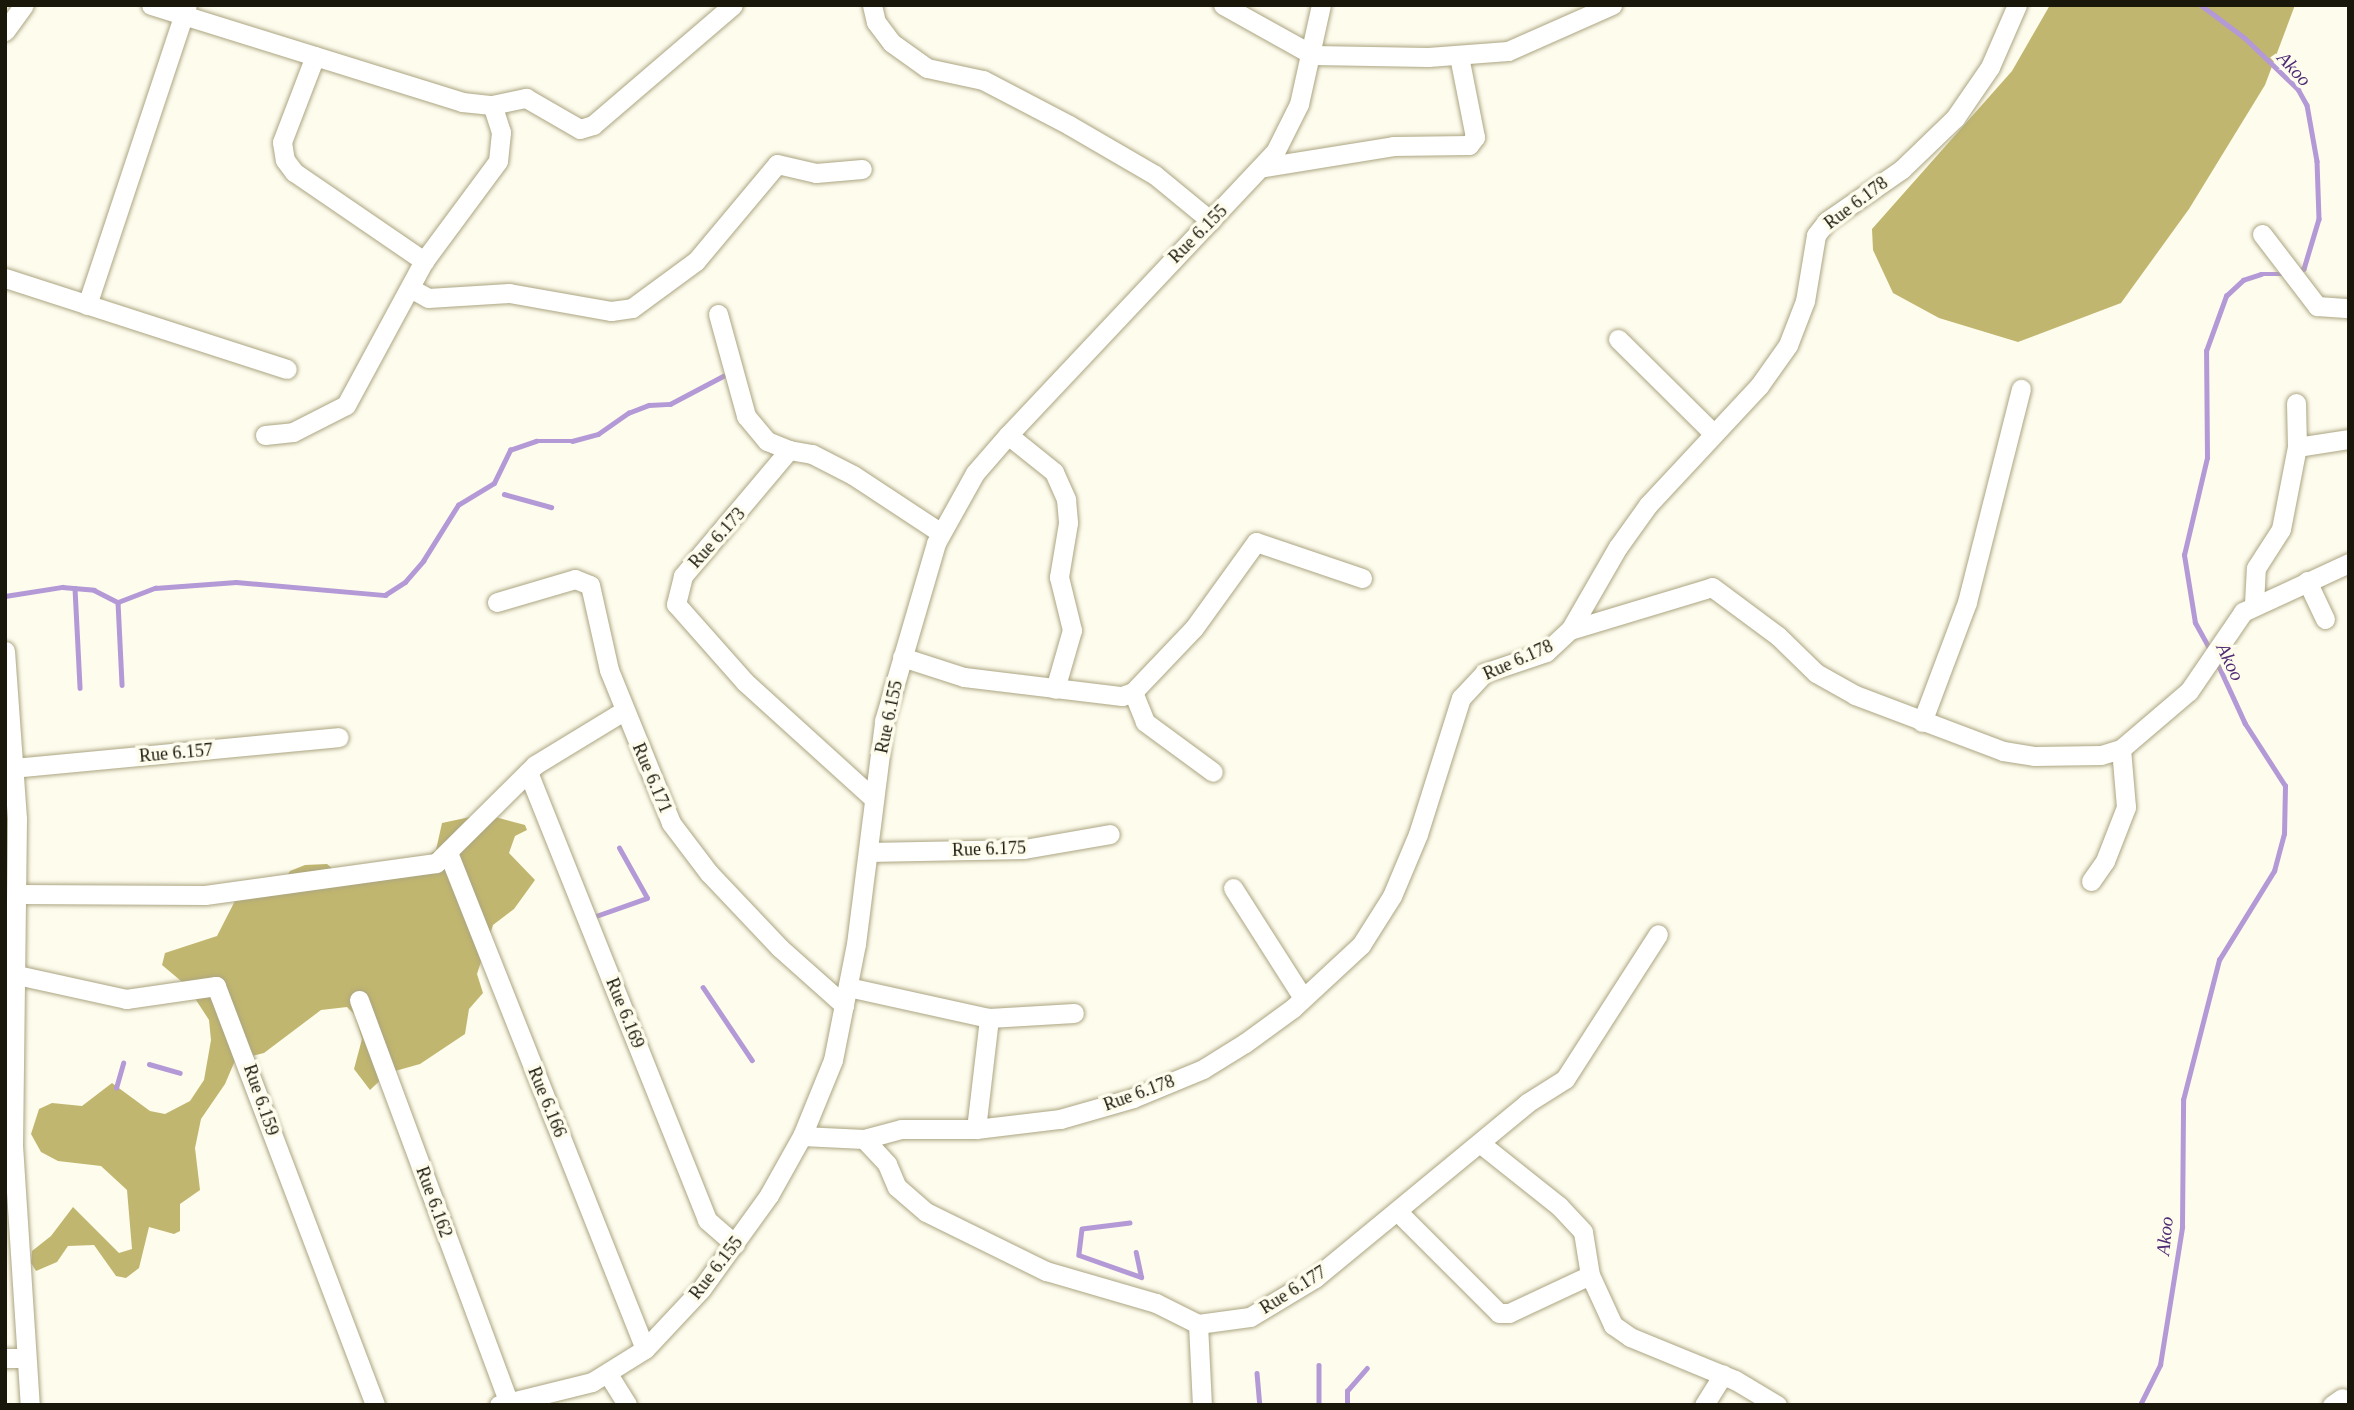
<!DOCTYPE html>
<html>
<head>
<meta charset="utf-8">
<style>
	body { margin:0 }
	#map { position:relative; width:2354px; height:1410px; overflow:hidden; background:#fefced; font-family:Georgia,serif }
	div>[style] { position:absolute }
	[style*='--x'] { left:calc(var(--x)*1px); top:calc(var(--y)*1px); width:calc(var(--w)*1px); rotate:calc(var(--a)*1deg) }
	.forest>* { inset:0; background:#c1b66f }
	.stream>* { height:4.5px; margin:-2.25px; padding:0 2.25px; transform-origin:2.25px; border-radius:2.25px; background:#b499d7 }
	.roads { filter:drop-shadow(0 0 2px #aba582) drop-shadow(0 0 2px #aba582) }
	.minor>* { height:19px; margin:-9.5px; padding:0 9.5px; transform-origin:9.5px; border-radius:9.5px; background:#fff }
	span { translate:-50% -50%; white-space:nowrap; text-align:center; line-height:1.15; -webkit-text-stroke:7px #fefced; paint-order:stroke }
	.street-label { font-size:18px; color:#191709 }
	.water-label { font-size:19px; color:#4f2a74; font-style:italic }
	.frame { position:absolute; inset:0; border:7px solid #191709; pointer-events:none }
</style>
</head>
<body>
<div id="map">
	<div class="forest">
		<i style="clip-path:polygon(2050px 5px,2295px 5px,2265px 85px,2189px 209px,2121px 303px,2018px 342px,1939px 318px,1893px 293px,1873px 250px,1872px 229px,2012px 71px)"></i>
		<i style="clip-path:polygon(484px 814px,525px 825px,527px 830px,515px 836px,509px 853px,535px 880px,514px 909px,493px 925px,477px 974px,483px 993px,469px 1009px,465px 1034px,420px 1064px,388px 1073px,370px 1090px,354px 1069px,362px 1039px,355px 1015px,347px 1007px,321px 1010px,264px 1053px,252px 1056px,240px 1049px,225px 1084px,201px 1119px,195px 1148px,200px 1190px,180px 1204px,180px 1231px,174px 1234px,149px 1227px,139px 1268px,126px 1278px,116px 1276px,94px 1245px,68px 1246px,57px 1262px,36px 1271px,31px 1263px,32px 1251px,51px 1236px,73px 1207px,119px 1253px,132px 1249px,127px 1190px,101px 1166px,58px 1161px,41px 1152px,31px 1134px,39px 1109px,52px 1103px,82px 1106px,112px 1083px,150px 1111px,165px 1114px,190px 1101px,204px 1080px,211px 1040px,209px 1020px,187px 986px,162px 965px,165px 953px,217px 936px,239px 893px,283px 882px,290px 871px,305px 865px,327px 864px,341px 876px,425px 858px,436px 850px,442px 823px)"></i>
	</div>
	<div class="stream">
		<i style="--x:2201;--y:5;--w:55;--a:36.9"></i>
		<i style="--x:2245;--y:38;--w:74;--a:43.9"></i>
		<i style="--x:2298;--y:89;--w:18;--a:61"></i>
		<i style="--x:2307;--y:105;--w:57;--a:79.9"></i>
		<i style="--x:2317;--y:161;--w:58;--a:88"></i>
		<i style="--x:2319;--y:219;--w:52;--a:106.7"></i>
		<i style="--x:2304;--y:269;--w:8;--a:157"></i>
		<i style="--x:504;--y:494;--w:49;--a:15.5"></i>
		<i style="--x:75;--y:588;--w:100;--a:87.1"></i>
		<i style="--x:5;--y:596;--w:58;--a:-9"></i>
		<i style="--x:62;--y:587;--w:32;--a:5"></i>
		<i style="--x:94;--y:590;--w:27;--a:27"></i>
		<i style="--x:118;--y:602;--w:40;--a:-21"></i>
		<i style="--x:155;--y:588;--w:81;--a:-4.2"></i>
		<i style="--x:236;--y:582;--w:150;--a:5"></i>
		<i style="--x:385;--y:595;--w:24;--a:-33"></i>
		<i style="--x:405;--y:582;--w:28;--a:-49"></i>
		<i style="--x:423;--y:561;--w:66;--a:-58"></i>
		<i style="--x:458;--y:505;--w:42;--a:-31.4"></i>
		<i style="--x:494;--y:483;--w:37;--a:-64"></i>
		<i style="--x:510;--y:450;--w:28;--a:-19"></i>
		<i style="--x:536;--y:441;--w:36;--a:0"></i>
		<i style="--x:572;--y:441;--w:27;--a:-15"></i>
		<i style="--x:598;--y:434;--w:37;--a:-35"></i>
		<i style="--x:628;--y:413;--w:22;--a:-21"></i>
		<i style="--x:649;--y:405;--w:21;--a:-3"></i>
		<i style="--x:670;--y:404;--w:60;--a:-27.8"></i>
		<i style="--x:118;--y:602;--w:83;--a:87.2"></i>
		<i style="--x:2210;--y:650;--w:31;--a:-119"></i>
		<i style="--x:2195;--y:623;--w:69;--a:-99.2"></i>
		<i style="--x:2184;--y:555;--w:100;--a:-76.7"></i>
		<i style="--x:2207;--y:458;--w:107;--a:-90.5"></i>
		<i style="--x:2206;--y:351;--w:59;--a:-70"></i>
		<i style="--x:2226;--y:296;--w:23;--a:-43"></i>
		<i style="--x:2243;--y:280;--w:19;--a:-18"></i>
		<i style="--x:2261;--y:274;--w:24;--a:0"></i>
		<i style="--x:596;--y:916;--w:54;--a:-19.4"></i>
		<i style="--x:647;--y:898;--w:57;--a:-119.2"></i>
		<i style="--x:703;--y:987;--w:88;--a:56.1"></i>
		<i style="--x:149;--y:1064;--w:32;--a:16"></i>
		<i style="--x:116;--y:1088;--w:26;--a:-74"></i>
		<i style="--x:1130;--y:1223;--w:48;--a:172.9"></i>
		<i style="--x:1082;--y:1229;--w:26;--a:97"></i>
		<i style="--x:1079;--y:1255;--w:66;--a:19.5"></i>
		<i style="--x:1141;--y:1277;--w:25;--a:-102"></i>
		<i style="--x:1319;--y:1365;--w:40;--a:90"></i>
		<i style="--x:1257;--y:1373;--w:32;--a:85"></i>
		<i style="--x:1347;--y:1405;--w:14;--a:-90"></i>
		<i style="--x:1347;--y:1391;--w:30;--a:-49"></i>
		<i style="--x:2140;--y:1405;--w:45;--a:-63.4"></i>
		<i style="--x:2160;--y:1365;--w:140;--a:-80.9"></i>
		<i style="--x:2182;--y:1227;--w:127;--a:-89.5"></i>
		<i style="--x:2183;--y:1100;--w:145;--a:-75.6"></i>
		<i style="--x:2219;--y:960;--w:105;--a:-58.3"></i>
		<i style="--x:2274;--y:871;--w:38;--a:-75"></i>
		<i style="--x:2284;--y:834;--w:48;--a:-88.8"></i>
		<i style="--x:2285;--y:786;--w:74;--a:-122.8"></i>
		<i style="--x:2245;--y:724;--w:69;--a:-114.7"></i>
	</div>
	<div class="roads">
		<div class="minor">
			<i style="--x:151;--y:5;--w:326;--a:17.3"></i>
			<i style="--x:462;--y:102;--w:30;--a:6"></i>
			<i style="--x:492;--y:105;--w:35;--a:-12"></i>
			<i style="--x:526;--y:98;--w:62;--a:29.9"></i>
			<i style="--x:580;--y:129;--w:14;--a:-17"></i>
			<i style="--x:593;--y:125;--w:184;--a:-40.6"></i>
			<i style="--x:872;--y:5;--w:17;--a:77"></i>
			<i style="--x:876;--y:22;--w:26;--a:53"></i>
			<i style="--x:892;--y:43;--w:43;--a:35.5"></i>
			<i style="--x:927;--y:68;--w:57;--a:12.1"></i>
			<i style="--x:983;--y:80;--w:97;--a:27.6"></i>
			<i style="--x:1069;--y:125;--w:99;--a:30.2"></i>
			<i style="--x:1155;--y:175;--w:72;--a:39.4"></i>
			<i style="--x:1223;--y:5;--w:103;--a:29.1"></i>
			<i style="--x:1313;--y:55;--w:115;--a:1"></i>
			<i style="--x:1428;--y:57;--w:80;--a:-4.3"></i>
			<i style="--x:1508;--y:51;--w:114;--a:-23.9"></i>
			<i style="--x:5;--y:31;--w:32;--a:-54"></i>
			<i style="--x:315;--y:56;--w:92;--a:111"></i>
			<i style="--x:282;--y:142;--w:18;--a:81"></i>
			<i style="--x:285;--y:160;--w:15;--a:53"></i>
			<i style="--x:294;--y:172;--w:158;--a:34.4"></i>
			<i style="--x:1264;--y:167;--w:131;--a:-9.2"></i>
			<i style="--x:1393;--y:146;--w:76;--a:-0.8"></i>
			<i style="--x:1469;--y:145;--w:10;--a:-53"></i>
			<i style="--x:1475;--y:137;--w:83;--a:-101.2"></i>
			<i style="--x:2262;--y:234;--w:91;--a:52.6"></i>
			<i style="--x:2317;--y:306;--w:32;--a:4"></i>
			<i style="--x:5;--y:278;--w:296;--a:17.9"></i>
			<i style="--x:412;--y:289;--w:18;--a:29"></i>
			<i style="--x:428;--y:298;--w:81;--a:-3.5"></i>
			<i style="--x:509;--y:293;--w:104;--a:10"></i>
			<i style="--x:611;--y:311;--w:21;--a:-8"></i>
			<i style="--x:632;--y:308;--w:79;--a:-36.3"></i>
			<i style="--x:696;--y:261;--w:126;--a:-50.1"></i>
			<i style="--x:777;--y:164;--w:40;--a:13"></i>
			<i style="--x:816;--y:173;--w:46;--a:-5"></i>
			<i style="--x:87;--y:305;--w:316;--a:-71.6"></i>
			<i style="--x:718;--y:314;--w:106;--a:74.6"></i>
			<i style="--x:746;--y:416;--w:33;--a:50"></i>
			<i style="--x:767;--y:441;--w:24;--a:22"></i>
			<i style="--x:789;--y:450;--w:165;--a:130.1"></i>
			<i style="--x:683;--y:576;--w:29;--a:104"></i>
			<i style="--x:676;--y:604;--w:104;--a:48.5"></i>
			<i style="--x:745;--y:682;--w:174;--a:42.2"></i>
			<i style="--x:1618;--y:339;--w:132;--a:44.7"></i>
			<i style="--x:2296;--y:403;--w:44;--a:88.7"></i>
			<i style="--x:265;--y:435;--w:28;--a:-6"></i>
			<i style="--x:293;--y:432;--w:59;--a:-27"></i>
			<i style="--x:346;--y:405;--w:164;--a:-61.6"></i>
			<i style="--x:424;--y:261;--w:124;--a:-53.5"></i>
			<i style="--x:498;--y:161;--w:29;--a:-84"></i>
			<i style="--x:501;--y:132;--w:28;--a:-108"></i>
			<i style="--x:1008;--y:435;--w:59;--a:38.8"></i>
			<i style="--x:1054;--y:472;--w:30;--a:66"></i>
			<i style="--x:1066;--y:499;--w:24;--a:85"></i>
			<i style="--x:1068;--y:523;--w:55;--a:99.5"></i>
			<i style="--x:1059;--y:577;--w:55;--a:76.2"></i>
			<i style="--x:1072;--y:630;--w:61;--a:106.1"></i>
			<i style="--x:789;--y:450;--w:23;--a:10"></i>
			<i style="--x:812;--y:454;--w:46;--a:27.1"></i>
			<i style="--x:853;--y:475;--w:105;--a:33.4"></i>
			<i style="--x:2307;--y:581;--w:42;--a:64.7"></i>
			<i style="--x:497;--y:602;--w:81;--a:-16.4"></i>
			<i style="--x:575;--y:579;--w:16;--a:22"></i>
			<i style="--x:590;--y:585;--w:87;--a:77.4"></i>
			<i style="--x:609;--y:670;--w:165;--a:67.9"></i>
			<i style="--x:671;--y:823;--w:63;--a:52.8"></i>
			<i style="--x:709;--y:873;--w:103;--a:46.6"></i>
			<i style="--x:780;--y:948;--w:86;--a:41.7"></i>
			<i style="--x:2254;--y:604;--w:36;--a:-87"></i>
			<i style="--x:2256;--y:568;--w:46;--a:-57.3"></i>
			<i style="--x:2281;--y:529;--w:84;--a:-79"></i>
			<i style="--x:2297;--y:447;--w:53;--a:-8.7"></i>
			<i style="--x:1570;--y:630;--w:148;--a:-16.8"></i>
			<i style="--x:1712;--y:587;--w:82;--a:36.6"></i>
			<i style="--x:1778;--y:636;--w:53;--a:44.2"></i>
			<i style="--x:1816;--y:673;--w:45;--a:29.4"></i>
			<i style="--x:1855;--y:695;--w:158;--a:20.7"></i>
			<i style="--x:2003;--y:751;--w:31;--a:9"></i>
			<i style="--x:2034;--y:756;--w:67;--a:-0.9"></i>
			<i style="--x:2101;--y:755;--w:21;--a:-17"></i>
			<i style="--x:2121;--y:749;--w:89;--a:-40.5"></i>
			<i style="--x:2189;--y:691;--w:96;--a:-55.6"></i>
			<i style="--x:2243;--y:612;--w:117;--a:-24.8"></i>
			<i style="--x:5;--y:651;--w:168;--a:85.9"></i>
			<i style="--x:17;--y:819;--w:326;--a:90.7"></i>
			<i style="--x:13;--y:1145;--w:261;--a:86.3"></i>
			<i style="--x:902;--y:657;--w:65;--a:17.9"></i>
			<i style="--x:964;--y:677;--w:159;--a:6.9"></i>
			<i style="--x:1122;--y:696;--w:12;--a:-20"></i>
			<i style="--x:1133;--y:692;--w:88;--a:-46.4"></i>
			<i style="--x:1194;--y:628;--w:106;--a:-54.2"></i>
			<i style="--x:1256;--y:542;--w:112;--a:18.8"></i>
			<i style="--x:1133;--y:692;--w:32;--a:68"></i>
			<i style="--x:1145;--y:722;--w:84;--a:36.3"></i>
			<i style="--x:1922;--y:722;--w:128;--a:-69.4"></i>
			<i style="--x:1967;--y:602;--w:220;--a:-75.8"></i>
			<i style="--x:13;--y:768;--w:327;--a:-5.4"></i>
			<i style="--x:528;--y:772;--w:482;--a:68.2"></i>
			<i style="--x:707;--y:1220;--w:37;--a:41"></i>
			<i style="--x:868;--y:852;--w:156;--a:-1.1"></i>
			<i style="--x:1024;--y:849;--w:87;--a:-9.9"></i>
			<i style="--x:449;--y:855;--w:531;--a:68.36"></i>
			<i style="--x:2091;--y:881;--w:24;--a:-55"></i>
			<i style="--x:2105;--y:861;--w:58;--a:-68.7"></i>
			<i style="--x:2126;--y:807;--w:58;--a:-94.9"></i>
			<i style="--x:1233;--y:888;--w:130;--a:57.5"></i>
			<i style="--x:17;--y:894;--w:188;--a:0.3"></i>
			<i style="--x:205;--y:895;--w:233;--a:-7.9"></i>
			<i style="--x:436;--y:863;--w:139;--a:-44.7"></i>
			<i style="--x:535;--y:765;--w:105;--a:-31.4"></i>
			<i style="--x:17;--y:975;--w:112;--a:12.4"></i>
			<i style="--x:126;--y:999;--w:91;--a:-8.2"></i>
			<i style="--x:216;--y:986;--w:448;--a:69.2"></i>
			<i style="--x:848;--y:987;--w:144;--a:12.4"></i>
			<i style="--x:989;--y:1018;--w:85;--a:-3.4"></i>
			<i style="--x:359;--y:1000;--w:430;--a:69.6"></i>
			<i style="--x:976;--y:1129;--w:112;--a:-83.3"></i>
			<i style="--x:802;--y:1136;--w:62;--a:2.8"></i>
			<i style="--x:864;--y:1139;--w:34;--a:47"></i>
			<i style="--x:887;--y:1164;--w:25;--a:67"></i>
			<i style="--x:897;--y:1187;--w:38;--a:41"></i>
			<i style="--x:926;--y:1212;--w:134;--a:26.2"></i>
			<i style="--x:1046;--y:1271;--w:115;--a:16.2"></i>
			<i style="--x:1156;--y:1303;--w:47;--a:26.6"></i>
			<i style="--x:1198;--y:1324;--w:52;--a:-7.7"></i>
			<i style="--x:1250;--y:1317;--w:76;--a:-31"></i>
			<i style="--x:1315;--y:1278;--w:275;--a:-39.5"></i>
			<i style="--x:1527;--y:1103;--w:45;--a:-32.3"></i>
			<i style="--x:1565;--y:1079;--w:172;--a:-57.3"></i>
			<i style="--x:864;--y:1139;--w:38;--a:-15"></i>
			<i style="--x:901;--y:1129;--w:75;--a:0"></i>
			<i style="--x:976;--y:1129;--w:85;--a:-6.8"></i>
			<i style="--x:1060;--y:1119;--w:76;--a:-16"></i>
			<i style="--x:1133;--y:1098;--w:76;--a:-22.5"></i>
			<i style="--x:1203;--y:1069;--w:49;--a:-31.8"></i>
			<i style="--x:1245;--y:1043;--w:59;--a:-36.1"></i>
			<i style="--x:1293;--y:1008;--w:93;--a:-42.8"></i>
			<i style="--x:1361;--y:945;--w:58;--a:-57.7"></i>
			<i style="--x:1392;--y:896;--w:67;--a:-67.2"></i>
			<i style="--x:1418;--y:834;--w:143;--a:-72.5"></i>
			<i style="--x:1461;--y:698;--w:34;--a:-47"></i>
			<i style="--x:1484;--y:673;--w:65;--a:-18.7"></i>
			<i style="--x:1546;--y:652;--w:33;--a:-43"></i>
			<i style="--x:1570;--y:630;--w:96;--a:-60"></i>
			<i style="--x:1618;--y:547;--w:52;--a:-54.5"></i>
			<i style="--x:1648;--y:505;--w:163;--a:-47"></i>
			<i style="--x:1759;--y:386;--w:50;--a:-54.7"></i>
			<i style="--x:1788;--y:345;--w:47;--a:-68.9"></i>
			<i style="--x:1805;--y:301;--w:67;--a:-80.5"></i>
			<i style="--x:1816;--y:235;--w:18;--a:-52"></i>
			<i style="--x:1827;--y:221;--w:91;--a:-34.7"></i>
			<i style="--x:1902;--y:169;--w:74;--a:-43.9"></i>
			<i style="--x:1955;--y:118;--w:62;--a:-55.5"></i>
			<i style="--x:1990;--y:67;--w:68;--a:-66.5"></i>
			<i style="--x:1481;--y:1144;--w:100;--a:38.5"></i>
			<i style="--x:1559;--y:1206;--w:35;--a:47"></i>
			<i style="--x:1583;--y:1232;--w:44;--a:80.8"></i>
			<i style="--x:1590;--y:1275;--w:55;--a:65.3"></i>
			<i style="--x:1613;--y:1325;--w:21;--a:35"></i>
			<i style="--x:1630;--y:1337;--w:113;--a:22.3"></i>
			<i style="--x:1735;--y:1380;--w:49;--a:30.8"></i>
			<i style="--x:1398;--y:1212;--w:143;--a:45"></i>
			<i style="--x:1499;--y:1313;--w:10;--a:0"></i>
			<i style="--x:1509;--y:1313;--w:89;--a:-25.1"></i>
			<i style="--x:1198;--y:1324;--w:81;--a:87.2"></i>
			<i style="--x:5;--y:1358;--w:19;--a:0"></i>
			<i style="--x:608;--y:1374;--w:36;--a:58"></i>
			<i style="--x:499;--y:1405;--w:96;--a:-13.9"></i>
			<i style="--x:592;--y:1382;--w:62;--a:-31.9"></i>
			<i style="--x:645;--y:1349;--w:83;--a:-46.9"></i>
			<i style="--x:702;--y:1288;--w:115;--a:-54.2"></i>
			<i style="--x:769;--y:1195;--w:68;--a:-60.8"></i>
			<i style="--x:802;--y:1136;--w:82;--a:-67.8"></i>
			<i style="--x:833;--y:1060;--w:118;--a:-78.8"></i>
			<i style="--x:856;--y:944;--w:225;--a:-82.8"></i>
			<i style="--x:884;--y:721;--w:185;--a:-73.7"></i>
			<i style="--x:936;--y:543;--w:80;--a:-60.9"></i>
			<i style="--x:975;--y:473;--w:50;--a:-49"></i>
			<i style="--x:1008;--y:435;--w:389;--a:-46.7"></i>
			<i style="--x:1275;--y:152;--w:54;--a:-63.4"></i>
			<i style="--x:1299;--y:104;--w:101;--a:-77.5"></i>
			<i style="--x:1704;--y:1405;--w:36;--a:-58"></i>
			<i style="--x:2332;--y:1405;--w:12;--a:-35"></i>
		</div>
	</div>
	<div class="street-label">
		<span style="left:1856px;top:203px;rotate:-37deg">Rue 6.178</span>
		<span style="left:1198px;top:234px;rotate:-45deg">Rue 6.155</span>
		<span style="left:717px;top:538px;rotate:-48deg">Rue 6.173</span>
		<span style="left:1518px;top:660px;rotate:-24deg">Rue 6.178</span>
		<span style="left:889px;top:717px;rotate:-78deg">Rue 6.155</span>
		<span style="left:176px;top:753px;rotate:-5deg">Rue 6.157</span>
		<span style="left:652px;top:778px;rotate:67deg">Rue 6.171</span>
		<span style="left:989px;top:849px;rotate:-2deg">Rue 6.175</span>
		<span style="left:625px;top:1013px;rotate:68deg">Rue 6.169</span>
		<span style="left:1139px;top:1093px;rotate:-20deg">Rue 6.178</span>
		<span style="left:261px;top:1100px;rotate:71deg">Rue 6.159</span>
		<span style="left:547px;top:1102px;rotate:68deg">Rue 6.166</span>
		<span style="left:434px;top:1202px;rotate:70deg">Rue 6.162</span>
		<span style="left:716px;top:1268px;rotate:-52deg">Rue 6.155</span>
		<span style="left:1293px;top:1290px;rotate:-32deg">Rue 6.177</span>
	</div>
	<div class="water-label">
		<span style="left:2294px;top:69px;rotate:47deg">Akoo</span>
		<span style="left:2230px;top:662px;rotate:64deg">Akoo</span>
		<span style="left:2165px;top:1236px;rotate:-84deg">Akoo</span>
	</div>
	<div class="frame"></div>
</div>
</body>
</html>
